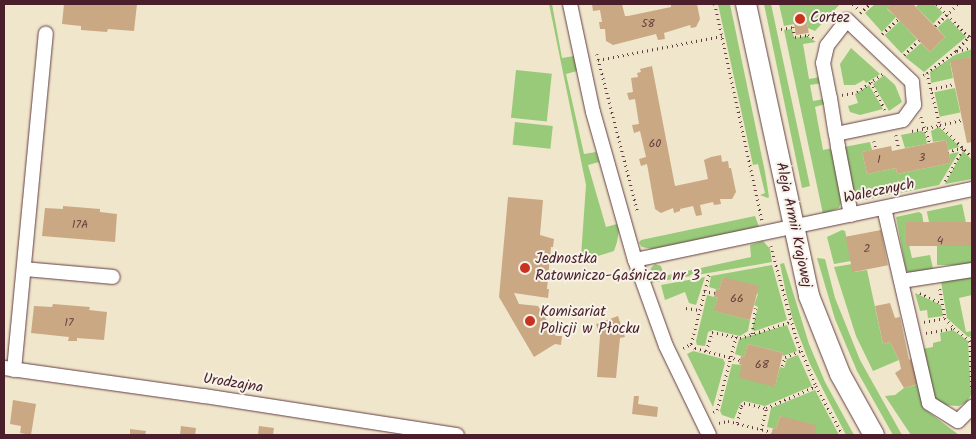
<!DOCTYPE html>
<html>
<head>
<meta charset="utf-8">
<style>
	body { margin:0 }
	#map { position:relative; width:976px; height:439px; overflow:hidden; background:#f0e6cb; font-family:Kalam,sans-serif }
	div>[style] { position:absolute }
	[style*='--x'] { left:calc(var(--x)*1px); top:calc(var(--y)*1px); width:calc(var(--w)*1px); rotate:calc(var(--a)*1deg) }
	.green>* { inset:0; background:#98ca79; transform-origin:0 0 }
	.building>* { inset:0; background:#caa883; transform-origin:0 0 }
	.path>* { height:2.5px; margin-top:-1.25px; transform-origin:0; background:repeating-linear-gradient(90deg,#633d43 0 1px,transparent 0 5px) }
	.roads { filter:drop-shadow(0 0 1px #633d43) drop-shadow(0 0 1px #633d43) }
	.street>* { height:14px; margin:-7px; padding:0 7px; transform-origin:7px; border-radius:7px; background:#fff }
	.secondary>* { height:20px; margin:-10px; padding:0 10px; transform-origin:10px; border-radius:10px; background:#fff }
	.dots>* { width:14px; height:14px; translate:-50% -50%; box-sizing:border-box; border:2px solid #f7f3e8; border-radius:50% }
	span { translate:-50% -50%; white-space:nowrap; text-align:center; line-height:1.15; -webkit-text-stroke:4px #f7f3e8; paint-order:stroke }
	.number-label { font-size:12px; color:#6a4141 }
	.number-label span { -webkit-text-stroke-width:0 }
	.poi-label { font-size:15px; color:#4a1f2b }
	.left { translate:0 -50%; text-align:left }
	.street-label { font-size:15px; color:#4a1f2b }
	.frame { position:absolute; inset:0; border:5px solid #4a1f2b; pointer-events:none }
</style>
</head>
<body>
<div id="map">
	<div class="green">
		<i style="clip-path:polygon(549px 4px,552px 4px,562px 58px,574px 56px,577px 71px,566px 74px,584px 154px,596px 152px,599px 162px,588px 165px,606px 227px,617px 224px,619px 230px,617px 242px,614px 251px,598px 256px,594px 262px,584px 260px,581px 256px,586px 185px)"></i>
		<i style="clip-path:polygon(718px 4px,730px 4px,765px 172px,769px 197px,768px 198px,760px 195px,765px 193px,758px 164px,753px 165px)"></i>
		<i style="clip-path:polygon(764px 4px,771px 4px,810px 186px,802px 188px)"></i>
		<i style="clip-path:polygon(779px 4px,840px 4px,815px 31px,808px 28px,805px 11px,793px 14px,794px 24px,784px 26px)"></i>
		<i style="clip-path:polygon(875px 4px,888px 4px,890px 6px,887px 9px,896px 17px,882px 32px,865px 13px)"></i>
		<i style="clip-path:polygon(919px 4px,934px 4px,943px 13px,933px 24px,916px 7px)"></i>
		<i style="clip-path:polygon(948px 18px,966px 37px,924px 72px,905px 57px,921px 43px,930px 52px,945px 37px,937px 28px)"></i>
		<i style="left:900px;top:21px;width:25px;height:21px;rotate:47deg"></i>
		<i style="clip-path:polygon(792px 29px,794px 38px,807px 36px,816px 42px,803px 44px,809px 79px,820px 77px,822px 83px,810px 85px,813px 101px,824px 99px,825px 104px,815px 107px,823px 150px,833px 148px,843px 198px,839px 208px,823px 214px,784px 30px)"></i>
		<i style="clip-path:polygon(851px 48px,870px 65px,880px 74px,866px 83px,864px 80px,855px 85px,844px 85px,840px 64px)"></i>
		<i style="clip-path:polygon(972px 49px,972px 57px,950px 62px,953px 78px,931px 83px,930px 72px,955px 55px)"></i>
		<i style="left:516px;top:70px;width:36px;height:48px;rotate:6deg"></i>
		<i style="clip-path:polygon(884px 75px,895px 85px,902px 102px,889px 111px,873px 84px)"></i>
		<i style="clip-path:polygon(869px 85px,883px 109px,860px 115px,850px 112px,848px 106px,858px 103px,855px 94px)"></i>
		<i style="left:955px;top:88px;width:25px;height:21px;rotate:78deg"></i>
		<i style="left:515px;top:122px;width:38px;height:23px;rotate:6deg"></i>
		<i style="clip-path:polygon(939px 127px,958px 145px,959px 147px,948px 150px,946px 140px,933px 142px,931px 131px)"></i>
		<i style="clip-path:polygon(921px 131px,925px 133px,927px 144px,905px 148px,901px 135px)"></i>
		<i style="clip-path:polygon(870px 142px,872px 150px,862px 152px,867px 174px,896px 168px,897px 174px,951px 163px,949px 154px,959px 152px,939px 185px,860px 201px,853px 194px,844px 147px)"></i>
		<i style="clip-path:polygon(963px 151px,972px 160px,972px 179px,945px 184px)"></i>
		<i style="left:962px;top:204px;width:19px;height:36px;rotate:78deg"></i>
		<i style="clip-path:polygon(919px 212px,922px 214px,925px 232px,907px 236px,912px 258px,930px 255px,934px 273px,912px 275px,906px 270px,896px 217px)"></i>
		<i style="clip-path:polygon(755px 216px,759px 227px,652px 249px,642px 247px,639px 243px,641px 240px)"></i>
		<i style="clip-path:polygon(842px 230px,845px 231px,851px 261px,834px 264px,827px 237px)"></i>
		<i style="clip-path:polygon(763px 241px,770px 249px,772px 262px,650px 283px,649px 274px,651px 268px,655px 264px,661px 266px,664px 276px,751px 257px,750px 245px)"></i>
		<i style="left:972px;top:246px;width:19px;height:35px;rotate:90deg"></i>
		<i style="clip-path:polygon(817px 258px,825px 259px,835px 298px,860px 360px,902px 435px,893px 435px,857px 371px,835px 319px)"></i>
		<i style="clip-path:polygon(784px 263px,809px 344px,825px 382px,854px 435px,846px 435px,810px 364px,793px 320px,786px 293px,780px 264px)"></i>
		<i style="clip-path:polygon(852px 264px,854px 272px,867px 270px,883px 344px,890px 342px,899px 360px,873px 371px,856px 336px,834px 267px)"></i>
		<i style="clip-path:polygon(772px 265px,787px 320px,755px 331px,752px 330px,758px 307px,754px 305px,758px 294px,723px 277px,719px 290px,709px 287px,711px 276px)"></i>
		<i style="clip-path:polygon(972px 275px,972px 295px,959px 298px,966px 332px,972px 331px,972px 336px,968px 337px,947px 318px,941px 281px)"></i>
		<i style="clip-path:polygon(705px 277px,696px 305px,689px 303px,685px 292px,665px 300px,661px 285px)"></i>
		<i style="clip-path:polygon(915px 293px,941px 305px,943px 316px,928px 318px,927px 310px,920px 311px)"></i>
		<i style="clip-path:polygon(707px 295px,718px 298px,715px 311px,750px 320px,748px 331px,740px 336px,713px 330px,708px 332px,705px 346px,697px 345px,696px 341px)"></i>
		<i style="clip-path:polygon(787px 325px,797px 351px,783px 356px,783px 353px,748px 344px,744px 357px,735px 354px,739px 339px)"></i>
		<i style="clip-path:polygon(953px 330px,968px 341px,971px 395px,967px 402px,959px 406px,940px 405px,934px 397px,922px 349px,933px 347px,933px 343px,941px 341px,940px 333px)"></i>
		<i style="clip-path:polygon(693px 351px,723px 359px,725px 363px,713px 407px,687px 354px)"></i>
		<i style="clip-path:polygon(798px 355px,812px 386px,765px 406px,744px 401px,740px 404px,734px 419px,722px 415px,720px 411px,732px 364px,742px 365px,775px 386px,780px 367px,784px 368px,787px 359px)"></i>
		<i style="clip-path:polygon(919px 384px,923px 408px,959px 435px,911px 435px,885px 396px,895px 395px,904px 388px)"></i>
		<i style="clip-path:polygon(815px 390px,839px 435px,815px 435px,815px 433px,780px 416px,776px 429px,767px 427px,771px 408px)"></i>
	</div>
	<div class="building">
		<i style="clip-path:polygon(64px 4px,137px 4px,134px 31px,108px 29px,107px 32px,81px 30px,81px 26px,62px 24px)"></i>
		<i style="clip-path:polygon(592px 4px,622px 4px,625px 16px,628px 16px,671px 7px,671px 4px,697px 4px,700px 19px,696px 27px,691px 28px,690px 25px,664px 33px,665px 39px,658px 40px,656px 34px,613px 45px,606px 41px,605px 29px,600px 29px,599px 22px,602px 22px,600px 10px,593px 11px)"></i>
		<i style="clip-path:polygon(888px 4px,913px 4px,945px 37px,930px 52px,887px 8px,890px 6px)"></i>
		<i style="left:805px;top:11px;width:22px;height:13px;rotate:80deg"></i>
		<i style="clip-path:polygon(972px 57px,972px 142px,967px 143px,950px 61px)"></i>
		<i style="clip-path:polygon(652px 66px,675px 186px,708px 179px,704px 160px,711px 157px,721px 155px,722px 162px,728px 161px,729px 168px,731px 168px,736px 192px,732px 199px,720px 199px,721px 204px,714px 205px,713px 202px,700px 205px,702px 215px,696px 216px,693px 206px,680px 209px,680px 211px,674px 213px,673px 208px,661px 213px,655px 209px,647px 164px,641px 166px,639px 159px,646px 157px,640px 131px,634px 133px,632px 125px,639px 124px,635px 99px,629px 100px,627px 93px,633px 92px,631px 78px,638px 77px,637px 73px,641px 72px,640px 69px)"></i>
		<i style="clip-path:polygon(946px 140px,951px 163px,897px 174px,896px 168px,867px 174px,862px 152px,891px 146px,892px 151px)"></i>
		<i style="clip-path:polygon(508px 197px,543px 200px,540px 235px,554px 239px,553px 247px,551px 247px,547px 289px,549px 289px,548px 298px,514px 293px,519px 304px,538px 306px,556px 336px,562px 336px,561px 345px,555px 344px,534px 357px,499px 297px)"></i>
		<i style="clip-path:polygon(63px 206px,100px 209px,100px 212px,117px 214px,115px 242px,42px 236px,45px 208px,63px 209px)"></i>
		<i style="left:972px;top:222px;width:24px;height:66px;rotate:90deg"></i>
		<i style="left:881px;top:230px;width:36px;height:36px;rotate:79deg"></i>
		<i style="clip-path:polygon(723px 277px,759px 286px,750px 320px,714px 311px,718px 298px,714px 297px,716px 289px,719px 290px)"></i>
		<i style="clip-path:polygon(890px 303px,895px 318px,900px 317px,909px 360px,911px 359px,918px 384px,904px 388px,895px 373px,901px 369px,899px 360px,890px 342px,883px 344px,875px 306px)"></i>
		<i style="clip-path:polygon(53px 304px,90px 307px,89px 310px,107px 312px,104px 340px,77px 338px,77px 341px,68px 341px,69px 337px,31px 333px,34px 306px,52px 307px)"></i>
		<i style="clip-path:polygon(618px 316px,625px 337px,620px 338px,616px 378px,597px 377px,600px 336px,596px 324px)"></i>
		<i style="clip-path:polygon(748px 344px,783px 353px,775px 387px,739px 378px,742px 365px,739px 364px,741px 356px,744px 357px)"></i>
		<i style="clip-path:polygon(634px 396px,639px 396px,638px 404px,658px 407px,657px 417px,632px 414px)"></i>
		<i style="clip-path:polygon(13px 400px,36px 404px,31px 435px,20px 433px,21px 426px,10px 424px)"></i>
		<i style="clip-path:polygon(780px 416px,816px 425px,815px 435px,771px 435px,773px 428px,776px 429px)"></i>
		<i style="clip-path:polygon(181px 426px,196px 428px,195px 435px,180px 435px)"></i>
		<i style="clip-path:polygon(259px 426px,274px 428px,273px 435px,258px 435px)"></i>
		<i style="clip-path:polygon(130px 429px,146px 431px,145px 435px,130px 435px)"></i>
	</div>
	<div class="path">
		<i style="--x:715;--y:4;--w:221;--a:77.7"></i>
		<i style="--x:853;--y:4;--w:8;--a:45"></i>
		<i style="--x:937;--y:4;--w:46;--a:45.9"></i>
		<i style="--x:860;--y:13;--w:13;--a:-42"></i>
		<i style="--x:935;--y:26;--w:32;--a:-44"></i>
		<i style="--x:781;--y:29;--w:12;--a:-9"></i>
		<i style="--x:793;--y:27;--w:10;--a:79"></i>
		<i style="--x:795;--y:37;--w:13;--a:-9"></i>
		<i style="--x:808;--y:35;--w:8;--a:30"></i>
		<i style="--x:882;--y:34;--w:22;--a:-43"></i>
		<i style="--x:957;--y:51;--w:16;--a:-15"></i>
		<i style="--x:597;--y:54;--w:164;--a:75.5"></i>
		<i style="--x:904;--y:55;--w:21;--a:-45"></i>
		<i style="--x:598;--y:60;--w:126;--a:-11"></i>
		<i style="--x:927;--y:73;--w:36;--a:-37"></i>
		<i style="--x:956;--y:51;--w:24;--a:-48"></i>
		<i style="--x:923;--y:75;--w:4;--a:-27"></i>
		<i style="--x:927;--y:73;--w:54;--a:76"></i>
		<i style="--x:940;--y:125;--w:23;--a:-13"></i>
		<i style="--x:871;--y:82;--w:31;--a:63"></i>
		<i style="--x:931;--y:89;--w:24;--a:-12"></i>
		<i style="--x:842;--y:95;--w:15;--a:-11"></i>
		<i style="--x:857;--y:92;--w:32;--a:-35"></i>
		<i style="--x:921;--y:117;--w:28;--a:71"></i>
		<i style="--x:912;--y:131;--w:29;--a:-12"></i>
		<i style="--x:940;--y:125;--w:45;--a:45"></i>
		<i style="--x:896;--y:135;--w:14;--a:78"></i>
		<i style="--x:874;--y:141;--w:8;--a:76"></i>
		<i style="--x:945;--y:181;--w:38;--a:-61"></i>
		<i style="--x:963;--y:148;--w:15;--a:164"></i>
		<i style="--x:771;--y:246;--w:94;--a:74.6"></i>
		<i style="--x:796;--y:337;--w:53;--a:67.8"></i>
		<i style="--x:816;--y:386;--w:56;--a:61.1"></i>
		<i style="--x:940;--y:289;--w:29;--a:80"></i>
		<i style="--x:945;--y:318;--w:13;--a:48"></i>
		<i style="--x:704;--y:291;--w:11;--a:10"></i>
		<i style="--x:920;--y:293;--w:25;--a:26"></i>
		<i style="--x:686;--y:308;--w:14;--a:8"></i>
		<i style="--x:924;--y:322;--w:21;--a:-11"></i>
		<i style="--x:926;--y:333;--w:28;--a:-10"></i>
		<i style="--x:954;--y:328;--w:23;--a:40"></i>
		<i style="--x:752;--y:334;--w:26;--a:-83"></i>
		<i style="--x:972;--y:338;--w:4;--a:124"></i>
		<i style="--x:970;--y:341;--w:50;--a:87.7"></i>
		<i style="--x:691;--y:344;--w:6;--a:45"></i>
		<i style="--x:695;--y:348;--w:47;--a:14.9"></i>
		<i style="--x:683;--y:348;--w:9;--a:-27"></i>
		<i style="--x:691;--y:344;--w:72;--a:-75.6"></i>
		<i style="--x:706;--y:351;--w:20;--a:-72"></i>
		<i style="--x:712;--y:332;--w:29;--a:12"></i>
		<i style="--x:740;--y:338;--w:52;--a:-17.7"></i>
		<i style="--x:782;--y:366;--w:9;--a:-72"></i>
		<i style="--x:785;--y:357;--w:17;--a:-21"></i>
		<i style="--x:713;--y:412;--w:4;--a:-27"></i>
		<i style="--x:717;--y:410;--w:76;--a:-75.6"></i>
		<i style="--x:719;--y:423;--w:9;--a:-13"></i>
		<i style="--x:728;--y:421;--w:45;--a:14"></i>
		<i style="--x:737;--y:423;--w:17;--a:-77"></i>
		<i style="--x:741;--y:406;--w:4;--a:-45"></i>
		<i style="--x:744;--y:403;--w:23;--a:13"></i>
		<i style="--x:766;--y:408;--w:55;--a:-23.7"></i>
		<i style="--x:760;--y:435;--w:28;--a:-77"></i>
	</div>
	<div class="roads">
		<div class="street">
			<i style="--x:570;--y:4;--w:110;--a:78"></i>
			<i style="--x:593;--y:112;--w:154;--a:74.2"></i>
			<i style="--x:635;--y:260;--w:91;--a:70.2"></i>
			<i style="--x:666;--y:346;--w:99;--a:64.2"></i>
			<i style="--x:836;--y:134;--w:68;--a:-11.8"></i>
			<i style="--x:903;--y:120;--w:19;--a:-54"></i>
			<i style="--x:914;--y:105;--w:23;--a:-95"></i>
			<i style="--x:912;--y:82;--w:90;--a:-136.4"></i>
			<i style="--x:847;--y:20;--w:33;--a:128"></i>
			<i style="--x:827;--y:46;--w:17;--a:103"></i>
			<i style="--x:823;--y:63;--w:36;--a:79"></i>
			<i style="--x:830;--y:98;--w:36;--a:81"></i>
			<i style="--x:836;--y:134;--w:13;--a:81"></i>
			<i style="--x:838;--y:147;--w:69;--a:79.2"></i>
			<i style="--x:884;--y:208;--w:200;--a:77"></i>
			<i style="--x:929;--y:403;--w:34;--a:32"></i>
			<i style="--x:958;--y:421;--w:20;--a:-45"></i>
			<i style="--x:635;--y:260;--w:344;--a:-11.9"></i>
			<i style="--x:24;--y:269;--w:89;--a:5.1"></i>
			<i style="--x:901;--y:281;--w:72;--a:-8.8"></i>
			<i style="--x:4;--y:368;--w:202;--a:8"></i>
			<i style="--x:204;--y:396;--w:256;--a:8.8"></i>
			<i style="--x:14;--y:370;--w:338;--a:-84.6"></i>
		</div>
		<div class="secondary">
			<i style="--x:746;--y:4;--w:299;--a:77.8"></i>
			<i style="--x:809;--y:296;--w:84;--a:68.3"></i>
			<i style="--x:840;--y:374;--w:70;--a:60.9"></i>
		</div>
	</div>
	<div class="dots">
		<i style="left:800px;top:19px;background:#c8321e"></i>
		<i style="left:525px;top:268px;background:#c8321e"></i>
		<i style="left:530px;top:321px;background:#c8321e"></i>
	</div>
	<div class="number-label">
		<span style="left:648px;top:24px">58</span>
		<span style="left:655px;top:144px">60</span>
		<span style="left:922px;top:158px">3</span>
		<span style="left:879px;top:160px">1</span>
		<span style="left:80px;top:225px">17A</span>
		<span style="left:940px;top:241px">4</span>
		<span style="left:867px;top:249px">2</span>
		<span style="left:737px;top:299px">66</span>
		<span style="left:69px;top:323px">17</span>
		<span style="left:762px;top:365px">68</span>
	</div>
	<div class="poi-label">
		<span class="left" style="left:810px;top:19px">Cortez</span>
		<span class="left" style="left:535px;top:268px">Jednostka<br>Ratowniczo-Gaśnicza nr 3</span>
		<span class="left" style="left:540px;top:321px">Komisariat<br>Policji w Płocku</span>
	</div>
	<div class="street-label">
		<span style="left:879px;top:192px;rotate:-12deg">Walecznych</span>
		<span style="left:793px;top:225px;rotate:78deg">Aleja Armii Krajowej</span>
		<span style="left:233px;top:384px;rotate:9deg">Urodzajna</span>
	</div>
	<div class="frame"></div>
</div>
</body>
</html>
